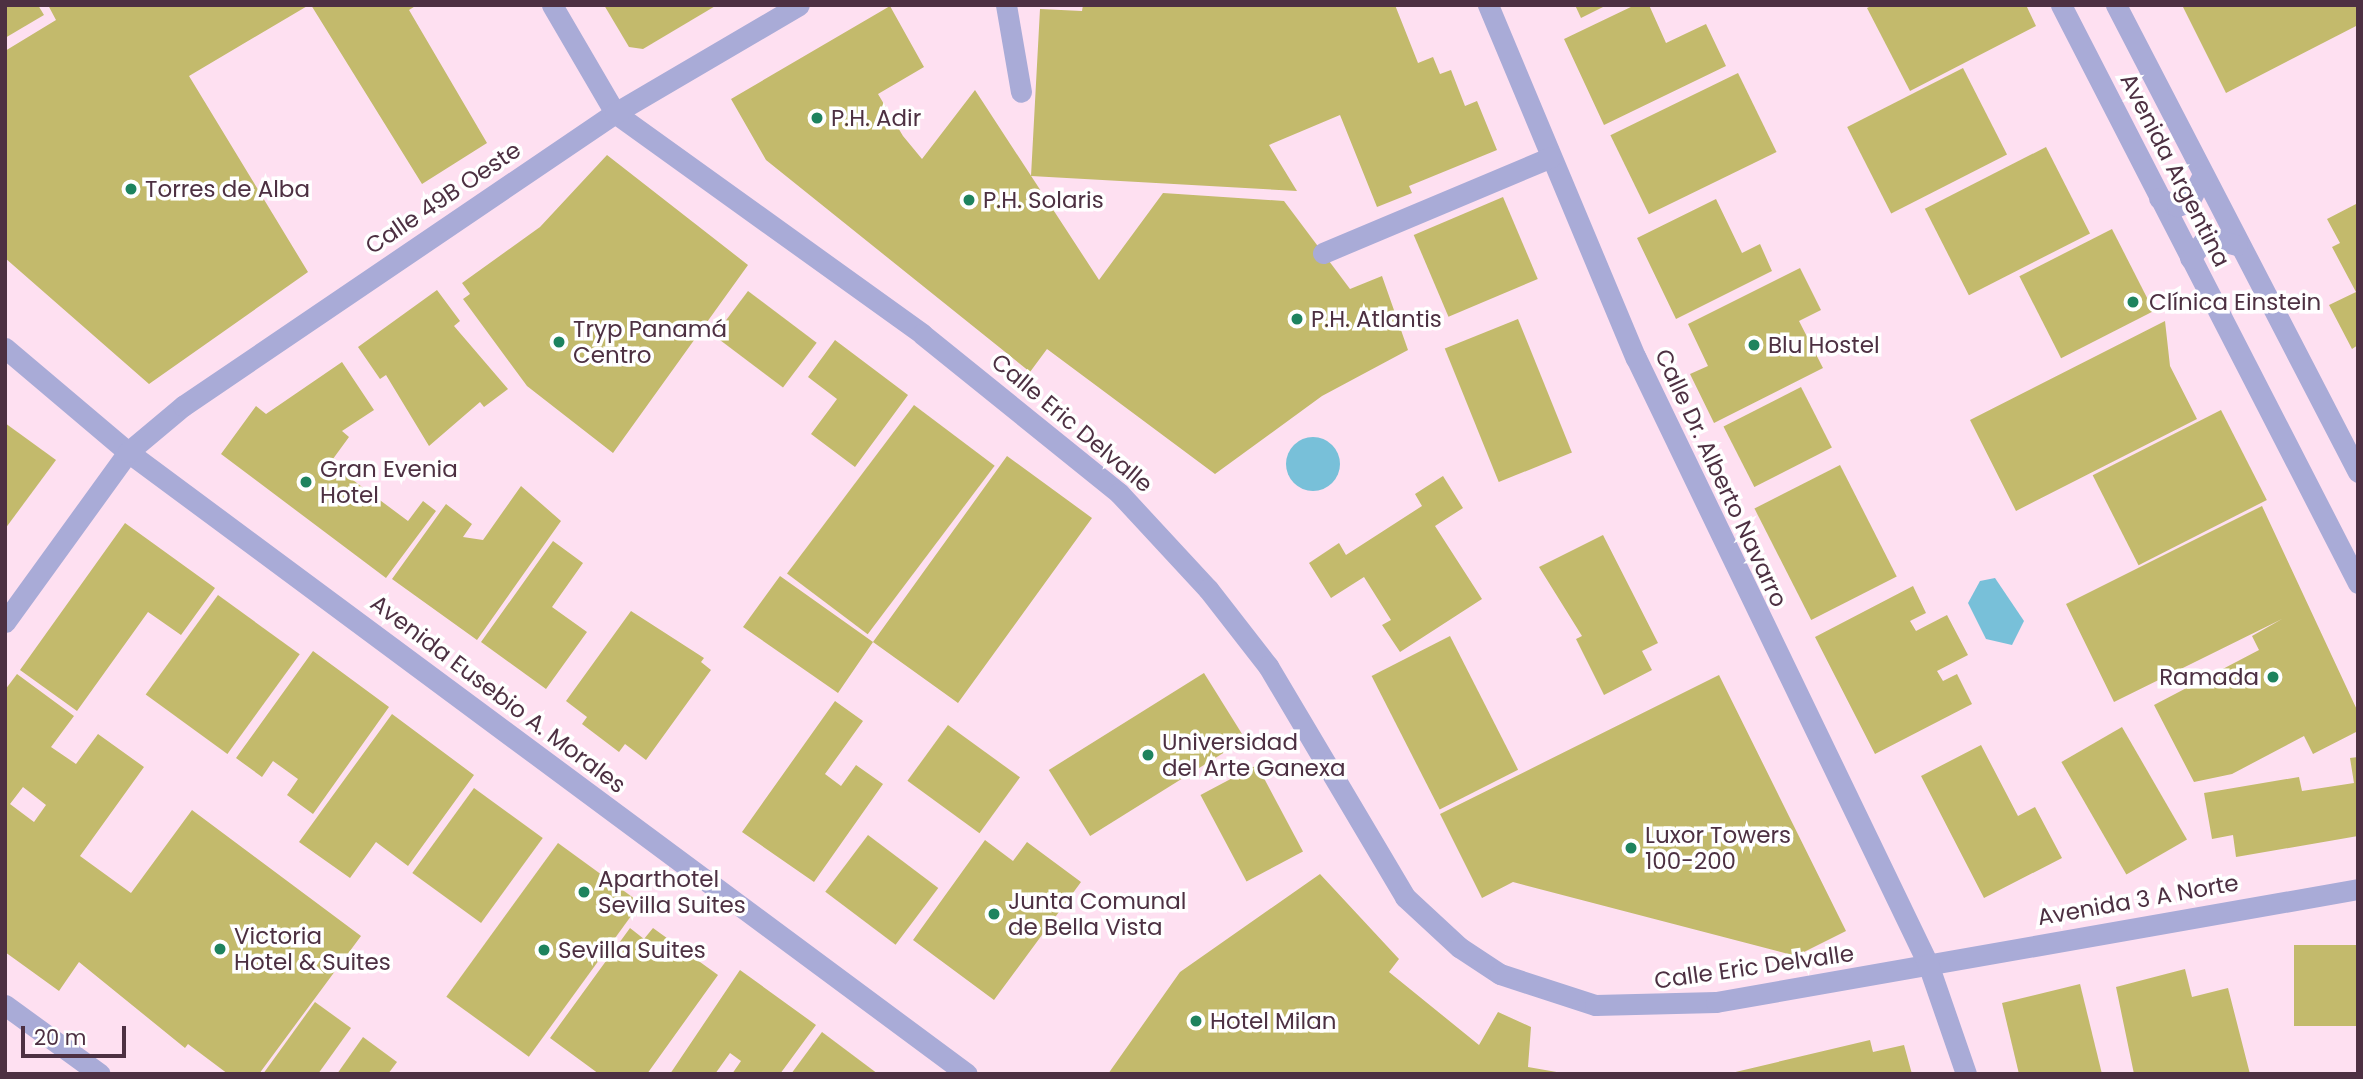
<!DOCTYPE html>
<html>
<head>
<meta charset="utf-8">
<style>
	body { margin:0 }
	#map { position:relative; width:2363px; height:1079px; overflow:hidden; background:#fee0f1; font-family:Poppins,sans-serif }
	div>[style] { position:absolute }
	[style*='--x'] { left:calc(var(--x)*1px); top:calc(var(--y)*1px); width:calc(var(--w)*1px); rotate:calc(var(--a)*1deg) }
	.water>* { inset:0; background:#78c0d9 }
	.round { border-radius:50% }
	.building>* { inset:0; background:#c3ba6c; transform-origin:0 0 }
	.minor>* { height:21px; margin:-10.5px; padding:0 10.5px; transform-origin:10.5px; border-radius:10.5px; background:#a9abd7 }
	.dots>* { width:19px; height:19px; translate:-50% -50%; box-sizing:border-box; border:4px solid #fff; border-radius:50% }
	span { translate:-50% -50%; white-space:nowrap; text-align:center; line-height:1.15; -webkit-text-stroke:7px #fff; paint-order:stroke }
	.poi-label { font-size:23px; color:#4d3042 }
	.left { translate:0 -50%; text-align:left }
	.right { translate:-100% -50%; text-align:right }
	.street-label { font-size:23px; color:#4d3042 }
	.frame { position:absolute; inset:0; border:7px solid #4d3042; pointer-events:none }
	.scale { position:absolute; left:21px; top:1026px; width:105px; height:32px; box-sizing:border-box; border:4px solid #4d3042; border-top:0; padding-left:9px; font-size:21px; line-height:24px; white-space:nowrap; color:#4d3042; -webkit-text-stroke:5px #fff; paint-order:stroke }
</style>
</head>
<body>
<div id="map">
	<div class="water">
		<i class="round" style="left:1286px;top:437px;width:54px;height:54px"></i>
		<i style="clip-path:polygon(1995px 578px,2024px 621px,2012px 645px,1986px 639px,1968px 603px,1980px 581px)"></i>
	</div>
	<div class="building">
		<i style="clip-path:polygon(5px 5px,38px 5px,44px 15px,5px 38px)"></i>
		<i style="clip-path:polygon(48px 5px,309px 5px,189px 76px,308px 272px,149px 384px,5px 258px,5px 51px,56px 20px)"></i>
		<i style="clip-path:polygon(311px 5px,417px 5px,409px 10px,487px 143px,422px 184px)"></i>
		<i style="clip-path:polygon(604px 5px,717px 5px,643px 49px,629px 47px)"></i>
		<i style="clip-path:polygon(1083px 5px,1395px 5px,1418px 63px,1433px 57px,1440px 74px,1451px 70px,1465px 106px,1477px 101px,1497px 150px,1409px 186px,1412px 193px,1377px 207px,1340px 115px,1269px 145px,1297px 191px,1031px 176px,1040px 9px,1082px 11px)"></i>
		<i style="clip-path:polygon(1575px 5px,1607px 5px,1581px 18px)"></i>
		<i style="clip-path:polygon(1635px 5px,1649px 5px,1666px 43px,1706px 24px,1726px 66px,1604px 125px,1564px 39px)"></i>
		<i style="clip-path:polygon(1873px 5px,2026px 5px,2036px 26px,1910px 91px,1867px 8px)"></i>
		<i style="clip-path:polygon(2182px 5px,2358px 5px,2358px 25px,2226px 93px)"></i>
		<i style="clip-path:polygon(890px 6px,924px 67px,878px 94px,903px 136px,922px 159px,975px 90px,1099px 280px,1163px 193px,1284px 201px,1350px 289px,1382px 276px,1408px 350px,1322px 396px,1215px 474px,1047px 349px,1030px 372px,766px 160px,731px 99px)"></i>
		<i style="left:1963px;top:68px;width:97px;height:130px;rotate:63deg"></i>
		<i style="left:1738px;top:73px;width:88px;height:142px;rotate:64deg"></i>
		<i style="left:2046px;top:147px;width:97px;height:136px;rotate:63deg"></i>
		<i style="clip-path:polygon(607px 155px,748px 265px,613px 453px,527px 386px,463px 299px,470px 294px,462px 283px,540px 227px)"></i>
		<i style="left:1503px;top:197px;width:89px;height:97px;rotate:67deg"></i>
		<i style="clip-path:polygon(1716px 199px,1742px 253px,1760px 244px,1772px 271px,1676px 319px,1637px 238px)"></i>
		<i style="clip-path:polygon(2358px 203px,2358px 345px,2352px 349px,2329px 305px,2356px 292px,2332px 247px,2340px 243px,2327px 219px)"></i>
		<i style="left:2112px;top:229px;width:92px;height:104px;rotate:63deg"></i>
		<i style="clip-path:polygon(1800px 268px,1821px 310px,1799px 321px,1823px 368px,1714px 423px,1690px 374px,1708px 366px,1688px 324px)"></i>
		<i style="clip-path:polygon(437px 290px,460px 321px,454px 326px,508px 389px,484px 407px,480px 402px,429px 446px,386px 375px,380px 379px,358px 347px)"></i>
		<i style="left:748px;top:291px;width:86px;height:56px;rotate:37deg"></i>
		<i style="left:1518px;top:319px;width:144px;height:79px;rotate:68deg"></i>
		<i style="clip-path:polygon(2165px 321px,2170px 366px,2197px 419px,2016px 511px,1970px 420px)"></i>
		<i style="clip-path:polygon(835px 340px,908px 395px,855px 467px,811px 434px,837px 399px,808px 377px)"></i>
		<i style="clip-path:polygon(342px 362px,374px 410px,342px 431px,349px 437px,330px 463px,408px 521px,423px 501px,436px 511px,386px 578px,221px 454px,256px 406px,266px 414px)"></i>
		<i style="left:1801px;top:387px;width:68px;height:87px;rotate:63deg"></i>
		<i style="left:914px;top:405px;width:101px;height:211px;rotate:37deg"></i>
		<i style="left:2221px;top:410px;width:101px;height:144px;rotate:63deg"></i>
		<i style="clip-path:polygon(5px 423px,56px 460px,5px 529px)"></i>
		<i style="clip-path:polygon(1007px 456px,1092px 518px,958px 703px,873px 642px,838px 693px,743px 627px,780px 576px,873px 642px)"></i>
		<i style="left:1840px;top:465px;width:125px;height:96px;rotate:63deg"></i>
		<i style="clip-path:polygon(1443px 476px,1463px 508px,1435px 526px,1482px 599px,1400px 652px,1382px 625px,1391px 620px,1364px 577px,1331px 598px,1309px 563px,1339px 543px,1346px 555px,1422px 506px,1415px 494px)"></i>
		<i style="clip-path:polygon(521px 486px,561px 521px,477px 640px,392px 579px,446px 504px,472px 524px,463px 537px,483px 540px)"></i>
		<i style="clip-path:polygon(2262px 506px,2358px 712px,2358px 731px,2313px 754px,2304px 736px,2232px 774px,2194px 782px,2154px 705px,2259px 650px,2252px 636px,2282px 619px,2114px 702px,2066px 604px)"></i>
		<i style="clip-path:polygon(125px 523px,215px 588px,181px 635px,148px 612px,77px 711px,20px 670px)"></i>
		<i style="clip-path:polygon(1603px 535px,1658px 643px,1642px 651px,1652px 670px,1604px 695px,1576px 639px,1582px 636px,1539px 567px)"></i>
		<i style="clip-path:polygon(553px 541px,583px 563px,552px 607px,587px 632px,546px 689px,481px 642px)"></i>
		<i style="clip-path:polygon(1913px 586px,1926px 613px,1910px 621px,1916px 631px,1947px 615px,1968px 655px,1937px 671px,1943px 681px,1957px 674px,1972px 704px,1875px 754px,1815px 637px)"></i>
		<i style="left:218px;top:595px;width:101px;height:123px;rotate:36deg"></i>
		<i style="clip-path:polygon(631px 611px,704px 658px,701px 662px,711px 670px,646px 760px,625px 744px,619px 752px,582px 724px,587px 717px,566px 701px)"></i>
		<i style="left:1450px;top:636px;width:150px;height:88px;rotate:63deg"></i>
		<i style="clip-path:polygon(313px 651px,389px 707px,313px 814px,287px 795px,298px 779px,273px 761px,262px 777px,236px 758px)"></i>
		<i style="left:1204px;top:673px;width:78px;height:183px;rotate:58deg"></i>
		<i style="clip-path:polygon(evenodd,17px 674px,74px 716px,51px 747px,76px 764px,98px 734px,144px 767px,80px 856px,131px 893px,192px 810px,361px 936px,259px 1074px,228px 1074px,188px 1044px,185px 1048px,79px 962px,59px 991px,5px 952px,5px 690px,17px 674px,23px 787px,46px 805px,34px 822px,10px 804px,23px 787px)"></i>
		<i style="clip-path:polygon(1719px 675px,1846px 931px,1796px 956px,1513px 882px,1482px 898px,1440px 814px)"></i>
		<i style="clip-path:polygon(835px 701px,863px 721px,825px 774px,841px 786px,856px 765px,883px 784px,814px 882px,742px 832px)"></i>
		<i style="clip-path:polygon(392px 714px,474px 775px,408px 866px,376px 842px,350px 878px,299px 842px)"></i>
		<i style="left:948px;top:725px;width:89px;height:69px;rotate:36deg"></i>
		<i style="left:2122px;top:727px;width:130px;height:70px;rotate:60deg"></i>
		<i style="clip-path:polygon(1981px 745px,2018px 816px,2035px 807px,2062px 858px,1984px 898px,1921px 776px)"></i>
		<i style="clip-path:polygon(2358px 757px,2358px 836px,2236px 857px,2233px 835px,2212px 839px,2204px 793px,2299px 777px,2302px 791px,2354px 783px,2350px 758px)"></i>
		<i style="left:1257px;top:765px;width:98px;height:64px;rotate:62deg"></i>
		<i style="left:474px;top:788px;width:85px;height:105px;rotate:36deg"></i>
		<i style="left:868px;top:835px;width:88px;height:71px;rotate:37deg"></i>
		<i style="clip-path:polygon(985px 840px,1013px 861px,1027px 842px,1081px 882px,994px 1000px,913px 940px)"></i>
		<i style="left:558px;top:843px;width:102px;height:190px;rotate:36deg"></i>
		<i style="clip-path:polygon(1320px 874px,1399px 959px,1389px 972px,1479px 1045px,1498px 1012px,1531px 1027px,1528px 1067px,1568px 1074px,1108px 1074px,1180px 972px)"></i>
		<i style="clip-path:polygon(630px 928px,644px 939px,653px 928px,718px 975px,647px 1074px,599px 1074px,550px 1038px)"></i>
		<i style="left:2358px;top:945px;width:81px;height:64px;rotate:90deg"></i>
		<i style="clip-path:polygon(2185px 969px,2192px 997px,2228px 988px,2250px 1074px,2134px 1074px,2116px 987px)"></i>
		<i style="clip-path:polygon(740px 970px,816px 1025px,780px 1074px,732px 1074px,741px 1061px,730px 1053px,715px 1074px,670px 1074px)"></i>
		<i style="clip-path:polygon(2080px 984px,2102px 1074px,2019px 1074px,2002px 1003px)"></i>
		<i style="clip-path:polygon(315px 1002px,351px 1028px,318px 1074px,263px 1074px)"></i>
		<i style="clip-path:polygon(822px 1032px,878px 1074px,791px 1074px)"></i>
		<i style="clip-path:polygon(363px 1037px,397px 1062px,388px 1074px,337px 1074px)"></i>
		<i style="clip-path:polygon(1870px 1040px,1873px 1052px,1904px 1045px,1912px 1074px,1727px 1074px)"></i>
	</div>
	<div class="minor">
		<i style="--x:552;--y:5;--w:125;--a:59.7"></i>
		<i style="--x:615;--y:113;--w:378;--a:35.7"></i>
		<i style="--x:922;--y:334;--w:253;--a:38.9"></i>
		<i style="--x:1119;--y:493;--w:131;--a:47.2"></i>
		<i style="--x:1208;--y:589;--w:98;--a:52.1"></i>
		<i style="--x:1268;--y:666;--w:269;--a:59.3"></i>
		<i style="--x:1405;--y:897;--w:74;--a:42.8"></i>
		<i style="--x:1459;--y:947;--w:49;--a:33.4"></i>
		<i style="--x:1500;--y:974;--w:100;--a:18.1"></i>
		<i style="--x:1595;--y:1005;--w:121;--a:-1.4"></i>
		<i style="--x:1716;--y:1002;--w:652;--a:-9.98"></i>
		<i style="--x:1006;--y:5;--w:88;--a:80.2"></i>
		<i style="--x:1488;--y:5;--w:383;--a:67.3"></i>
		<i style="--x:1636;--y:358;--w:673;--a:64.27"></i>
		<i style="--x:1928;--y:964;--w:116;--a:70.9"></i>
		<i style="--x:2061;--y:5;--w:650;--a:62.8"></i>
		<i style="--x:2116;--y:5;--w:526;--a:62.61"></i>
		<i style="--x:2159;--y:198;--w:20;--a:24"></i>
		<i style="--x:2177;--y:206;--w:13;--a:-18"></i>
		<i style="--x:2189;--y:202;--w:29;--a:-63"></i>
		<i style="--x:1323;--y:253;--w:247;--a:-22.8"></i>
		<i style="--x:2190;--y:258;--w:27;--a:-51"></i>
		<i style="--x:2207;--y:237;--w:31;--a:15"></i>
		<i style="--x:5;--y:348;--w:161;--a:40.2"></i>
		<i style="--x:128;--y:452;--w:1044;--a:36.55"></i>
		<i style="--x:5;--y:622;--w:210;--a:-54.1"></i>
		<i style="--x:128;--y:452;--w:72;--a:-39.9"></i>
		<i style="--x:183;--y:406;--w:522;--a:-34.15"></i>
		<i style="--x:615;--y:113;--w:213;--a:-30.4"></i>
		<i style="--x:5;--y:1005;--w:117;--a:36"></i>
	</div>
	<div class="dots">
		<i style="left:817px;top:118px;background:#1e835e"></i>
		<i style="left:131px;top:189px;background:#1e835e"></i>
		<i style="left:969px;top:200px;background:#1e835e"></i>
		<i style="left:2133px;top:302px;background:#1e835e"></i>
		<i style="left:1297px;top:319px;background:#1e835e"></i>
		<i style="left:559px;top:342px;background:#1e835e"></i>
		<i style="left:1754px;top:345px;background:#1e835e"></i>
		<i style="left:306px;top:482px;background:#1e835e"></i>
		<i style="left:2273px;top:677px;background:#1e835e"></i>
		<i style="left:1148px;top:755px;background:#1e835e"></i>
		<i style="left:1631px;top:848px;background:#1e835e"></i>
		<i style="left:584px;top:892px;background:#1e835e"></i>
		<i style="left:994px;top:914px;background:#1e835e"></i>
		<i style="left:220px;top:949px;background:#1e835e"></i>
		<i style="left:544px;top:950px;background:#1e835e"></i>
		<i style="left:1196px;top:1021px;background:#1e835e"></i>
	</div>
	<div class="poi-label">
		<span class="left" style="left:831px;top:118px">P.H. Adir</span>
		<span class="left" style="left:145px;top:189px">Torres de Alba</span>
		<span class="left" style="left:983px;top:200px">P.H. Solaris</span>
		<span class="left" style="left:2149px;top:302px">Clínica Einstein</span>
		<span class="left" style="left:1311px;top:319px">P.H. Atlantis</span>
		<span class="left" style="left:573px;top:342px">Tryp Panamá<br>Centro</span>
		<span class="left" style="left:1768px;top:345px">Blu Hostel</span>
		<span class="left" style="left:320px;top:482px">Gran Evenia<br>Hotel</span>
		<span class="right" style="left:2259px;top:677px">Ramada</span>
		<span class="left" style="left:1162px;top:755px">Universidad<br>del Arte Ganexa</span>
		<span class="left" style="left:1645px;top:848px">Luxor Towers<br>100-200</span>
		<span class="left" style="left:598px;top:892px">Aparthotel<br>Sevilla Suites</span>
		<span class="left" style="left:1008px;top:914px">Junta Comunal<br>de Bella Vista</span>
		<span class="left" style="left:234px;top:949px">Victoria<br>Hotel &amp; Suites</span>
		<span class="left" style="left:558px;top:950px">Sevilla Suites</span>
		<span class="left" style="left:1210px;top:1021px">Hotel Milan</span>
	</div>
	<div class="street-label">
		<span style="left:2175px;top:170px;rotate:63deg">Avenida Argentina</span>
		<span style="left:443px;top:198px;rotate:-34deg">Calle 49B Oeste</span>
		<span style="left:1072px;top:423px;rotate:40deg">Calle Eric Delvalle</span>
		<span style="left:1721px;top:478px;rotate:65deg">Calle Dr. Alberto Navarro</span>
		<span style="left:498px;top:694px;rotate:37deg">Avenida Eusebio A. Morales</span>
		<span style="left:2138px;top:900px;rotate:-10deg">Avenida 3 A Norte</span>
		<span style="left:1754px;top:967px;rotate:-8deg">Calle Eric Delvalle</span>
	</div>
	<div class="frame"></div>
	<div class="scale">20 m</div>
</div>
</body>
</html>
